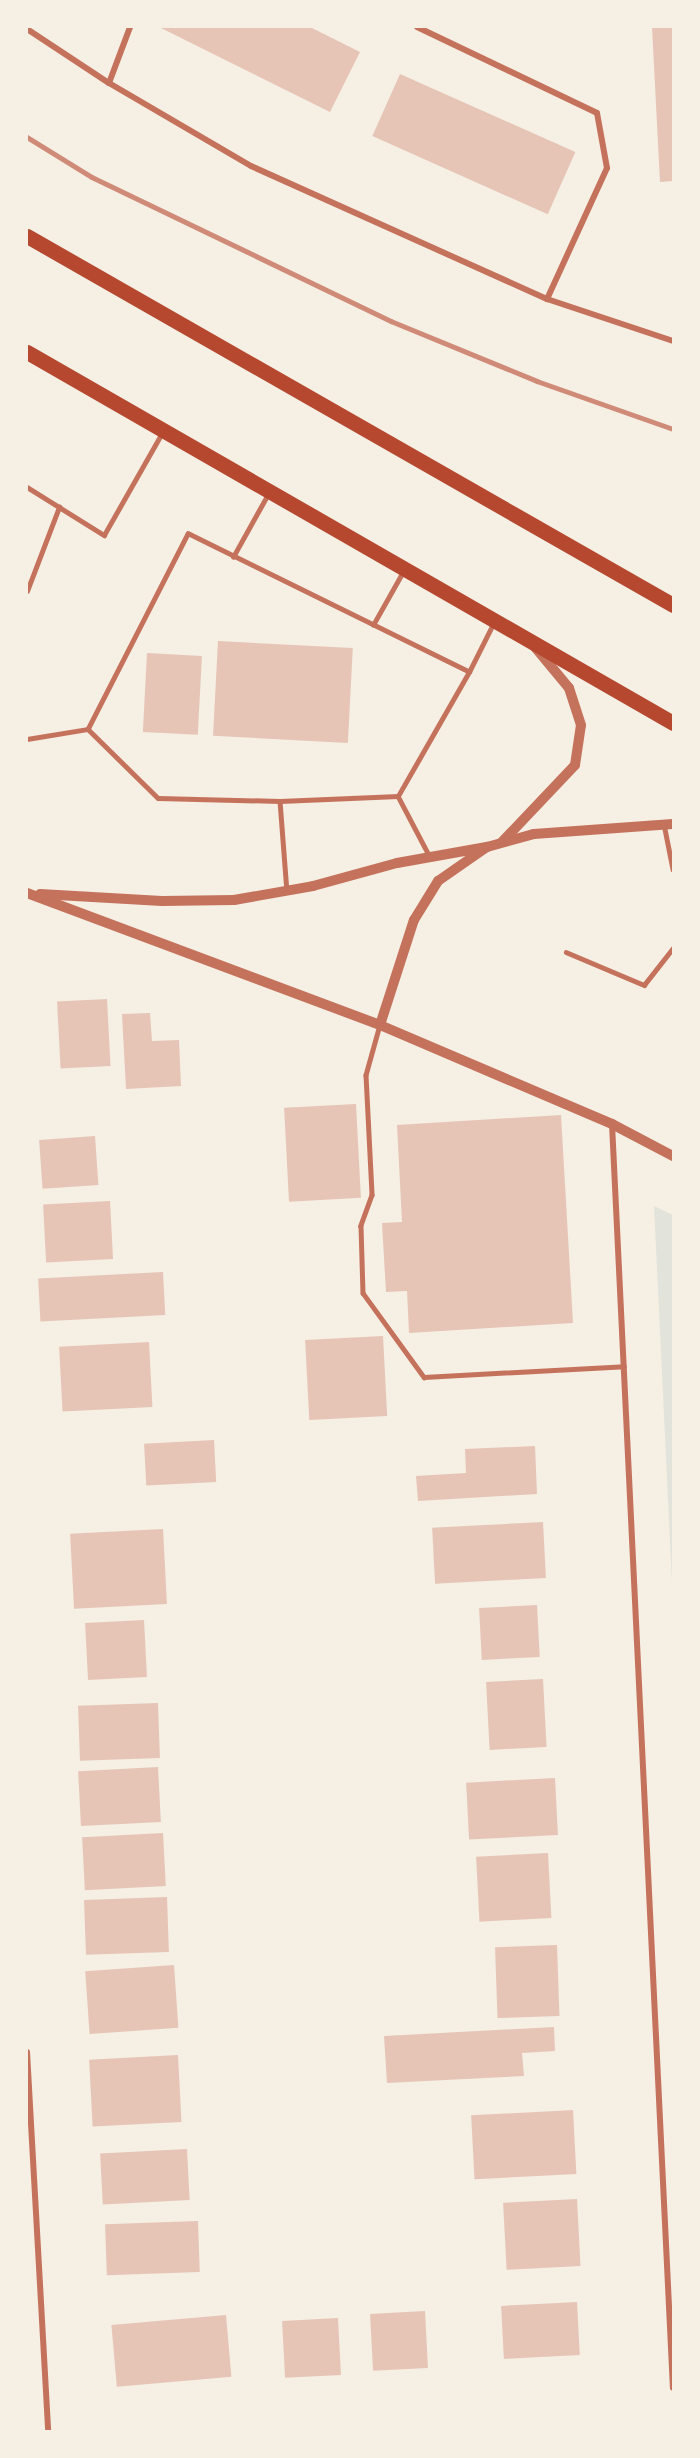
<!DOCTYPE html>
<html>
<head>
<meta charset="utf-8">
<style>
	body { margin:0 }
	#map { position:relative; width:700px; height:2458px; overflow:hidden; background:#f6efe4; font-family:Jost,sans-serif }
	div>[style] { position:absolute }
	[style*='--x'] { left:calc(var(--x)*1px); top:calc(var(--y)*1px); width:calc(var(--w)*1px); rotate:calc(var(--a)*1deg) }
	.green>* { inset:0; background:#e2e4dc }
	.building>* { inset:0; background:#e6c5b7; transform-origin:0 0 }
	.service>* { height:4.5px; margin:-2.25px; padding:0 2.25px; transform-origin:2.25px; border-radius:2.25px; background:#c5725c }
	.minor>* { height:6px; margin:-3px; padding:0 3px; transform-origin:3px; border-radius:3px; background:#c5725c }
	.tertiary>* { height:10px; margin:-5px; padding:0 5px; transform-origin:5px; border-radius:5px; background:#c5725c }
	.primary>* { height:15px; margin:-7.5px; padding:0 7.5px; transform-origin:7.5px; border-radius:7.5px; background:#b5482f }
	.rail>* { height:4.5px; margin:-2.25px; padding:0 2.25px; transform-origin:2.25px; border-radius:2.25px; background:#cf8b77 }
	span { translate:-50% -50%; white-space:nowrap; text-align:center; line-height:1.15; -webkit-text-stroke:6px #f6efe4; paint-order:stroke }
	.frame { position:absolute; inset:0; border:28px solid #f6efe4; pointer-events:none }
</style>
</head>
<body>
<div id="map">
	<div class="green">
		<i style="clip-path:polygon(654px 1206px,673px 1215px,673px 1604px)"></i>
	</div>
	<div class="building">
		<i style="clip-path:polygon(159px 27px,310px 27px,360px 52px,330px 112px)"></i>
		<i style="clip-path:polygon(652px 27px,673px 27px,673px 181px,660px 182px)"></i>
		<i style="left:400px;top:74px;width:192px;height:68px;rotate:24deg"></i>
		<i style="left:218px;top:641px;width:135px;height:95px;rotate:3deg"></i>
		<i style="left:147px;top:653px;width:55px;height:79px;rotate:3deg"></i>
		<i style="left:107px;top:999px;width:67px;height:50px;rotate:87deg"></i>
		<i style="clip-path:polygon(150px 1013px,152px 1041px,179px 1040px,181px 1086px,126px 1089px,122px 1014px)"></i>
		<i style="left:356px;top:1104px;width:94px;height:72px;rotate:87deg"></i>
		<i style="clip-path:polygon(561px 1115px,573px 1323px,409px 1333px,407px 1291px,386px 1292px,382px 1223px,402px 1222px,397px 1125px)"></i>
		<i style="left:95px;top:1136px;width:49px;height:56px;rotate:86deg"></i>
		<i style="left:110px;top:1201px;width:58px;height:67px;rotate:87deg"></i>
		<i style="left:163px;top:1272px;width:43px;height:125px;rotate:87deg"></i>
		<i style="left:383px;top:1336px;width:80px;height:78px;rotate:87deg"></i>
		<i style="left:149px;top:1342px;width:65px;height:90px;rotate:87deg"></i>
		<i style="left:214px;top:1440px;width:42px;height:70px;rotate:87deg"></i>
		<i style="clip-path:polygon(535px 1446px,537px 1494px,418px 1501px,416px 1476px,466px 1473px,465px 1449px)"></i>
		<i style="left:543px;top:1522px;width:56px;height:111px;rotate:87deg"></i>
		<i style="left:163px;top:1529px;width:75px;height:93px;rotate:87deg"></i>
		<i style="left:537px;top:1605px;width:52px;height:58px;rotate:87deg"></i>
		<i style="left:144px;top:1620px;width:57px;height:59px;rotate:87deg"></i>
		<i style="left:543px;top:1679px;width:68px;height:57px;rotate:87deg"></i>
		<i style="left:158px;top:1703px;width:55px;height:80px;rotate:88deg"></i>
		<i style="left:158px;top:1767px;width:55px;height:80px;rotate:87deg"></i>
		<i style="left:555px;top:1778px;width:57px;height:89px;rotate:87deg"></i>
		<i style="left:163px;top:1833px;width:53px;height:81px;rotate:87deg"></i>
		<i style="left:548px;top:1853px;width:65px;height:72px;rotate:87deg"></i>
		<i style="left:167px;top:1897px;width:55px;height:83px;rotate:88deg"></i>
		<i style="left:557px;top:1945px;width:71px;height:62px;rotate:88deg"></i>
		<i style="left:174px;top:1965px;width:63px;height:89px;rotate:86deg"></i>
		<i style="clip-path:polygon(554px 2027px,555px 2051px,522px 2053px,524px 2076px,387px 2083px,384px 2036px)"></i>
		<i style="left:178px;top:2055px;width:67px;height:89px;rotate:87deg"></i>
		<i style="left:573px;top:2110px;width:64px;height:102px;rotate:87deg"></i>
		<i style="left:187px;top:2149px;width:51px;height:87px;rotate:87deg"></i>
		<i style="left:577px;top:2199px;width:67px;height:74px;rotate:87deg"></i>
		<i style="left:198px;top:2221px;width:51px;height:93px;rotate:88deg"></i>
		<i style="left:577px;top:2302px;width:53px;height:76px;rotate:87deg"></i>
		<i style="left:425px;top:2311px;width:57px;height:55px;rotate:87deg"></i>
		<i style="left:226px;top:2315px;width:62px;height:115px;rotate:85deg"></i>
		<i style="left:338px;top:2318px;width:57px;height:56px;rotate:87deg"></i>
	</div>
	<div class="service">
		<i style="--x:27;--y:487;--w:91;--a:31.9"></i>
		<i style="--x:104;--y:535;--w:117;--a:-60.4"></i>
		<i style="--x:233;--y:557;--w:72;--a:-60.9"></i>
		<i style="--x:27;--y:591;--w:90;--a:-69.1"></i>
		<i style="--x:373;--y:625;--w:63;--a:-60.6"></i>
		<i style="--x:469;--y:672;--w:313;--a:-153.8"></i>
		<i style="--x:188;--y:534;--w:219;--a:117.1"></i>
		<i style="--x:88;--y:729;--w:98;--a:44.6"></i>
		<i style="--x:158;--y:798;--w:122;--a:1.4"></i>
		<i style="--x:280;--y:801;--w:118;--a:-2.4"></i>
		<i style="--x:398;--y:796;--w:143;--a:-60.2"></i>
		<i style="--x:469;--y:672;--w:56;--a:-63.4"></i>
		<i style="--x:27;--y:739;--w:62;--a:-9.3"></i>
		<i style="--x:398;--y:796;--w:69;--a:62.3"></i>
		<i style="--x:280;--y:801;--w:90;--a:85.6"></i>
		<i style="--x:664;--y:824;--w:46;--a:78.7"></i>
		<i style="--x:566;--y:952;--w:85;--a:22.9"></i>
		<i style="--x:644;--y:985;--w:47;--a:-51.9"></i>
		<i style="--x:380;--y:1025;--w:52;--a:105.6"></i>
		<i style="--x:366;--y:1075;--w:120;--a:87.1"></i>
		<i style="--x:372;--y:1195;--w:33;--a:110"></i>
		<i style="--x:361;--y:1226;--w:67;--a:88.3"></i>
		<i style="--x:363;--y:1293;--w:104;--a:54"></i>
		<i style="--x:424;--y:1377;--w:200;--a:-3.1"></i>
	</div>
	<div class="minor">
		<i style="--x:417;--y:27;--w:199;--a:25.5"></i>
		<i style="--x:597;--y:113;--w:56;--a:79.7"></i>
		<i style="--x:607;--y:168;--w:144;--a:114.6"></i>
		<i style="--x:27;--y:29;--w:98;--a:33.4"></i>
		<i style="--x:109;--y:83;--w:164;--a:30.3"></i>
		<i style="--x:251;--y:166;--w:325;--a:24.2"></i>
		<i style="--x:547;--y:299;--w:133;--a:18.4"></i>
		<i style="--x:109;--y:83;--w:60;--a:-69.4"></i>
		<i style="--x:612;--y:1124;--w:1265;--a:87.24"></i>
		<i style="--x:27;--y:2052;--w:380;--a:86.8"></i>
	</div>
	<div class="tertiary">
		<i style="--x:502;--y:842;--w:106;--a:-46.5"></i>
		<i style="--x:575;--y:765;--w:40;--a:-81.5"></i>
		<i style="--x:581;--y:725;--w:39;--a:-108"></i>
		<i style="--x:569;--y:688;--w:53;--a:-129.7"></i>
		<i style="--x:27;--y:893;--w:377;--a:20.5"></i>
		<i style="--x:380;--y:1025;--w:252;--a:23.1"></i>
		<i style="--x:612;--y:1124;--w:69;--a:27.7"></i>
		<i style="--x:40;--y:894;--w:122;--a:3.3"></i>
		<i style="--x:162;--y:901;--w:72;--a:-0.8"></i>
		<i style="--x:234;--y:900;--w:80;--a:-10"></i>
		<i style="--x:313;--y:886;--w:87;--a:-15.3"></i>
		<i style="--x:397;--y:863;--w:91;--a:-10.1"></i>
		<i style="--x:380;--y:1025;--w:110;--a:-72.1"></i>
		<i style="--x:414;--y:920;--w:46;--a:-58.4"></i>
		<i style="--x:438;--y:881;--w:60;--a:-34.8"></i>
		<i style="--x:487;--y:847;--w:49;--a:-15.5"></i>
		<i style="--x:534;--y:834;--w:139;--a:-4.1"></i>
	</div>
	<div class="primary">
		<i style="--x:27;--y:236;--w:744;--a:29.74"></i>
		<i style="--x:27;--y:352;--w:745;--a:29.87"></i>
	</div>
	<div class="rail">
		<i style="--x:27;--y:137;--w:76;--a:31.6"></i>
		<i style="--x:92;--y:177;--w:332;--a:25.7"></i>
		<i style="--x:391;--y:321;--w:158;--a:22.3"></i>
		<i style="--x:537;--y:381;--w:144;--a:19.4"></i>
	</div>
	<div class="frame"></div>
</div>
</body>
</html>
